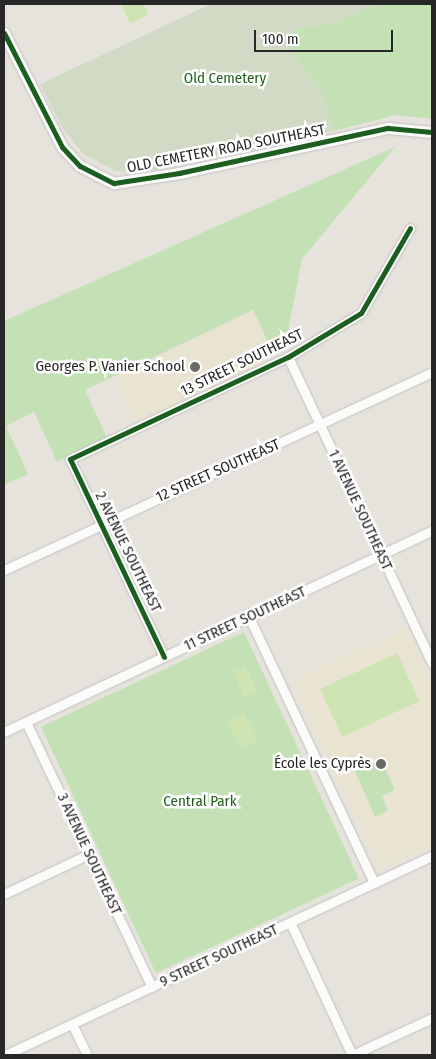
<!DOCTYPE html>
<html>
<head>
<meta charset="utf-8">
<style>
	body { margin:0 }
	#map { position:relative; width:436px; height:1059px; overflow:hidden; background:#e6e3dc; font-family:"Fira Sans Condensed",sans-serif }
	div>[style] { position:absolute }
	[style*='--x'] { left:calc(var(--x)*1px); top:calc(var(--y)*1px); width:calc(var(--w)*1px); rotate:calc(var(--a)*1deg) }
	.education>* { inset:0; background:#e9e3d1; transform-origin:0 0 }
	.green>* { inset:0; background:#c4e1b6; transform-origin:0 0 }
	.cemetery>* { inset:0; background:#d0dac4 }
	.pitch>* { inset:0; background:#cee5b3; transform-origin:0 0 }
	.roads { filter:drop-shadow(0 0 1px #c3c2c2) drop-shadow(0 0 1px #c3c2c2) }
	.street>* { height:9px; margin:-4.5px; padding:0 4.5px; transform-origin:4.5px; border-radius:4.5px; background:#fbfbfa }
	.secondary>* { height:11px; margin:-5.5px; padding:0 5.5px; transform-origin:5.5px; border-radius:5.5px; background:#fbfbfa }
	.cycleway>* { height:5px; margin:-2.5px; padding:0 2.5px; transform-origin:2.5px; border-radius:2.5px; background:#1b5e20 }
	.dots>* { width:14px; height:14px; translate:-50% -50%; box-sizing:border-box; border:2px solid #fff; border-radius:50% }
	span { translate:-50% -50%; white-space:nowrap; text-align:center; line-height:1.15; -webkit-text-stroke:5px #fff; paint-order:stroke }
	.park-label { font-size:15px; color:#23601b }
	.street-label { font-size:15px; color:#272727 }
	.poi-label { font-size:15px; color:#272727 }
	.right { translate:-100% -50%; text-align:right }
	.frame { position:absolute; inset:0; border:5px solid #272727; pointer-events:none }
	.scale { position:absolute; left:254px; top:30px; width:139px; height:22px; box-sizing:border-box; border:2px solid #272727; border-top:0; padding-left:6px; font-size:15px; line-height:18px; white-space:nowrap; color:#272727; -webkit-text-stroke:4px #fff; paint-order:stroke }
</style>
</head>
<body>
<div id="map">
	<div class="education">
		<i style="left:254px;top:310px;width:53px;height:155px;rotate:65deg"></i>
		<i style="clip-path:polygon(406px 627px,432px 684px,432px 844px,379px 869px,291px 681px)"></i>
	</div>
	<div class="green">
		<i style="clip-path:polygon(377px 4px,432px 4px,432px 119px,396px 115px,334px 131px,320px 88px,303px 70px,291px 45px,296px 29px,330px 24px)"></i>
		<i style="clip-path:polygon(395px 147px,302px 259px,286px 341px,271px 348px,253px 310px,85px 390px,107px 438px,57px 462px,34px 412px,6px 426px,28px 474px,4px 485px,4px 321px)"></i>
		<i style="left:244px;top:632px;width:272px;height:224px;rotate:65deg"></i>
		<i style="clip-path:polygon(381px 760px,395px 790px,382px 796px,388px 810px,375px 817px,355px 771px)"></i>
	</div>
	<div class="cemetery">
		<i style="clip-path:polygon(211px 4px,377px 4px,330px 24px,296px 29px,291px 45px,303px 70px,320px 88px,334px 131px,140px 173px,116px 171px,83px 154px,62px 127px,40px 84px)"></i>
	</div>
	<div class="pitch">
		<i style="clip-path:polygon(121px 4px,143px 4px,149px 14px,130px 24px)"></i>
		<i style="left:397px;top:653px;width:53px;height:85px;rotate:65deg"></i>
		<i style="left:245px;top:665px;width:29px;height:14px;rotate:65deg"></i>
		<i style="left:244px;top:712px;width:32px;height:19px;rotate:64deg"></i>
	</div>
	<div class="roads">
		<div class="street">
			<i style="--x:288;--y:357;--w:338;--a:64.8"></i>
			<i style="--x:4;--y:570;--w:472;--a:-24.8"></i>
			<i style="--x:249;--y:617;--w:294;--a:64.8"></i>
			<i style="--x:164;--y:657;--w:219;--a:-115.4"></i>
			<i style="--x:70;--y:459;--w:241;--a:-25.1"></i>
			<i style="--x:288;--y:357;--w:85;--a:-31.1"></i>
			<i style="--x:361;--y:313;--w:98;--a:-60"></i>
			<i style="--x:26;--y:722;--w:293;--a:64.6"></i>
			<i style="--x:4;--y:732;--w:473;--a:-25.2"></i>
			<i style="--x:4;--y:894;--w:94;--a:-25.2"></i>
			<i style="--x:290;--y:922;--w:147;--a:65"></i>
			<i style="--x:72;--y:1024;--w:34;--a:64"></i>
			<i style="--x:5;--y:1055;--w:471;--a:-25"></i>
			<i style="--x:352;--y:1055;--w:88;--a:-24.8"></i>
		</div>
		<div class="secondary">
			<i style="--x:4;--y:33;--w:128;--a:63"></i>
			<i style="--x:62;--y:147;--w:26;--a:47"></i>
			<i style="--x:80;--y:166;--w:38;--a:27"></i>
			<i style="--x:114;--y:183;--w:66;--a:-8.7"></i>
			<i style="--x:179;--y:173;--w:214;--a:-12.2"></i>
			<i style="--x:388;--y:128;--w:44;--a:5.2"></i>
		</div>
	</div>
	<div class="cycleway">
		<i style="--x:4;--y:33;--w:128;--a:63"></i>
		<i style="--x:62;--y:147;--w:26;--a:47"></i>
		<i style="--x:80;--y:166;--w:38;--a:27"></i>
		<i style="--x:114;--y:183;--w:66;--a:-8.7"></i>
		<i style="--x:179;--y:173;--w:214;--a:-12.2"></i>
		<i style="--x:388;--y:128;--w:44;--a:5.2"></i>
		<i style="--x:164;--y:657;--w:219;--a:-115.4"></i>
		<i style="--x:70;--y:459;--w:241;--a:-25.1"></i>
		<i style="--x:288;--y:357;--w:85;--a:-31.1"></i>
		<i style="--x:361;--y:313;--w:98;--a:-60"></i>
	</div>
	<div class="dots">
		<i style="left:195px;top:367px;background:#6a6966"></i>
		<i style="left:381px;top:764px;background:#6a6966"></i>
	</div>
	<div class="park-label">
		<span style="left:225px;top:79px">Old Cemetery</span>
		<span style="left:200px;top:802px">Central Park</span>
	</div>
	<div class="street-label">
		<span style="left:226px;top:149px;rotate:-11deg">OLD CEMETERY ROAD SOUTHEAST</span>
		<span style="left:242px;top:363px;rotate:-26deg">13 STREET SOUTHEAST</span>
		<span style="left:218px;top:471px;rotate:-24deg">12 STREET SOUTHEAST</span>
		<span style="left:360px;top:510px;rotate:65deg">1 AVENUE SOUTHEAST</span>
		<span style="left:128px;top:552px;rotate:64deg">2 AVENUE SOUTHEAST</span>
		<span style="left:245px;top:619px;rotate:-25deg">11 STREET SOUTHEAST</span>
		<span style="left:89px;top:854px;rotate:65deg">3 AVENUE SOUTHEAST</span>
		<span style="left:219px;top:956px;rotate:-25deg">9 STREET SOUTHEAST</span>
	</div>
	<div class="poi-label">
		<span class="right" style="left:185px;top:367px">Georges P. Vanier School</span>
		<span class="right" style="left:371px;top:764px">École les Cyprès</span>
	</div>
	<div class="frame"></div>
	<div class="scale">100 m</div>
</div>
</body>
</html>
